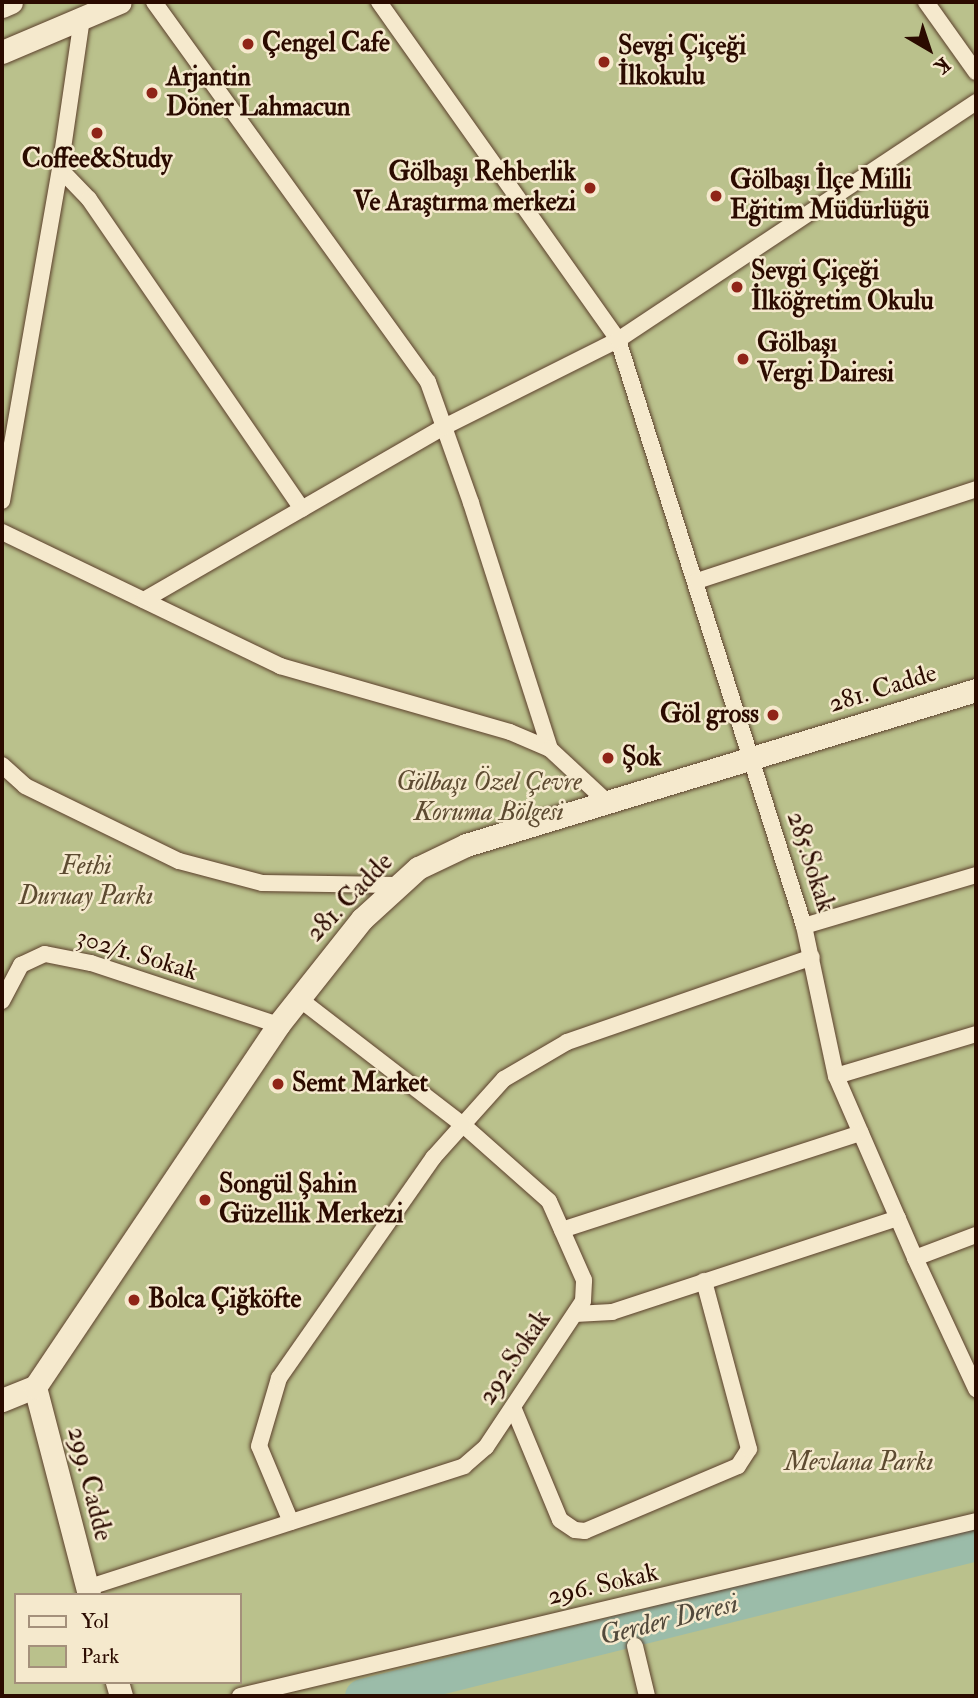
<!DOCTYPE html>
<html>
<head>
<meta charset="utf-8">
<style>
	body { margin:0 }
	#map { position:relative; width:978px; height:1698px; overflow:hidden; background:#f0ddb2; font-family:"IM FELL Double Pica",serif }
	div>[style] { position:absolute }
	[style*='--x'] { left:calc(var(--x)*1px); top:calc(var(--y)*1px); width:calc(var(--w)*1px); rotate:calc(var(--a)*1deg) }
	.green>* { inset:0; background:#bac18c }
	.river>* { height:35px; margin:-17.5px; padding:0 17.5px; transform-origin:17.5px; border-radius:17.5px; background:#9bbca9 }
	.roads { filter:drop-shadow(0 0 2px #5c402c) drop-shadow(0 0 2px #5c402c) }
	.street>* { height:16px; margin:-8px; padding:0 8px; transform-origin:8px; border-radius:8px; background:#f5e9cd }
	.secondary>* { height:23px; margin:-11.5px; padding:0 11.5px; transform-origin:11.5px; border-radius:11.5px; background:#f5e9cd }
	.dots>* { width:19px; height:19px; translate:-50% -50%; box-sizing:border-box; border:4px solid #f5e9cd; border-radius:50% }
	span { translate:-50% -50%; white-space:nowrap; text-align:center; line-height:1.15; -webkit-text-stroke:5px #f5e9cd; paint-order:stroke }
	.poi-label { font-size:26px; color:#2b0b00; font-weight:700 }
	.left { translate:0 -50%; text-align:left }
	.right { translate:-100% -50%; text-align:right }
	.street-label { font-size:26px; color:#2b0b00 }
	.park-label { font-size:26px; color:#5d4b31; font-style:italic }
	.water-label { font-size:28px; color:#52493b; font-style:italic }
	.frame { position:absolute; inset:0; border:4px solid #2b0b00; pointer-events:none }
	.legend { position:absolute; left:14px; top:1593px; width:228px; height:91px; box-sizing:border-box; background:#f5e9cd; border:2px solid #a4907b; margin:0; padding:9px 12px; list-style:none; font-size:21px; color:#2b0b00 }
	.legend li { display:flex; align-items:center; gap:14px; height:35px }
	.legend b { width:35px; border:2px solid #a4907b }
	.north { position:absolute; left:894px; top:14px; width:70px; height:70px; -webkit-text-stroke:5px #f5e9cd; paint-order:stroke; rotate:141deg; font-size:19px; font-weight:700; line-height:28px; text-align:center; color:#2b0b00 }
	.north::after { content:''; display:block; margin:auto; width:24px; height:32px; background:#2b0b00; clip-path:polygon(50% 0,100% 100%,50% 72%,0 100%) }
</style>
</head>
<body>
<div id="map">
	<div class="green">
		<i style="clip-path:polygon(evenodd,2px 2px,976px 2px,976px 1696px,2px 1696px,2px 2px,16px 1595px,240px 1595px,240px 1682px,16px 1682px,16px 1595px)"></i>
	</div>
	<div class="river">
		<i style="--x:362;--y:1696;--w:633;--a:-13.99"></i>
	</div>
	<div class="roads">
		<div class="street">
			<i style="--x:154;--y:2;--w:468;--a:54.2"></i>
			<i style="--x:428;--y:382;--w:128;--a:70.4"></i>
			<i style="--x:471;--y:503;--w:258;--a:72.2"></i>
			<i style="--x:379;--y:2;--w:414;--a:54.7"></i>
			<i style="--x:618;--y:340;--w:615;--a:72.39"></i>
			<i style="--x:804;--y:926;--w:153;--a:78"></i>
			<i style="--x:836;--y:1076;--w:198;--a:66.5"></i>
			<i style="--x:915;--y:1258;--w:145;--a:65"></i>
			<i style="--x:926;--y:2;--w:86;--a:54.5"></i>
			<i style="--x:60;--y:169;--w:42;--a:46"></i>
			<i style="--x:89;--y:199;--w:376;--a:55.5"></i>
			<i style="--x:2;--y:501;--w:337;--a:-80.1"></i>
			<i style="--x:60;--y:169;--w:153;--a:-81.7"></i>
			<i style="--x:2;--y:532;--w:309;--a:25.7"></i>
			<i style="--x:280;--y:666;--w:239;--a:16"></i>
			<i style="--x:510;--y:732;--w:43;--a:23"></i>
			<i style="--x:550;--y:749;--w:76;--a:42.9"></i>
			<i style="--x:697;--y:581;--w:294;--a:-18.2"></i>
			<i style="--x:144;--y:600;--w:346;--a:-30"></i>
			<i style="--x:444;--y:427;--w:195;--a:-26.6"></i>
			<i style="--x:618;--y:340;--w:430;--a:-33.6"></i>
			<i style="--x:2;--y:765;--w:31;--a:42"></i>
			<i style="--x:25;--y:786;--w:171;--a:26"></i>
			<i style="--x:179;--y:861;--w:86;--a:14.8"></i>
			<i style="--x:262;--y:883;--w:134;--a:0.9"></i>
			<i style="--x:804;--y:926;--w:179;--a:-16.5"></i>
			<i style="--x:2;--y:1001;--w:41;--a:-62.2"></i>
			<i style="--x:21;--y:965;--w:26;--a:-25"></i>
			<i style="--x:45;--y:954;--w:47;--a:11.1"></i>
			<i style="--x:91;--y:963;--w:197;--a:18.3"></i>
			<i style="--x:836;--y:1076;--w:146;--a:-16.7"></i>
			<i style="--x:562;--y:1230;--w:314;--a:-18"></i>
			<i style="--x:915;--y:1258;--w:65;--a:-20.7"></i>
			<i style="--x:575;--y:1314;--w:37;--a:-3"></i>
			<i style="--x:612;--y:1312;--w:301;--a:-18.2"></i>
			<i style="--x:513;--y:1407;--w:122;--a:67.4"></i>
			<i style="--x:560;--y:1520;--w:18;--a:34"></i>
			<i style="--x:575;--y:1530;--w:10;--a:6"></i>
			<i style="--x:585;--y:1531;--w:166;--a:-23"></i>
			<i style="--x:738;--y:1466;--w:20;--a:-57"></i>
			<i style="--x:749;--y:1449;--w:174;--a:-105"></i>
			<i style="--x:291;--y:1522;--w:82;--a:-112.8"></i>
			<i style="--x:259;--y:1446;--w:71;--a:-73.6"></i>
			<i style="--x:279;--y:1378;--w:269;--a:-55"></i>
			<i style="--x:433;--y:1158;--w:106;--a:-48.1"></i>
			<i style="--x:504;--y:1079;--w:73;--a:-30.4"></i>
			<i style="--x:567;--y:1042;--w:259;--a:-19.1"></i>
			<i style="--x:87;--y:1588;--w:396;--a:-17.9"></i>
			<i style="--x:464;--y:1466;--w:29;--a:-41"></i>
			<i style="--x:486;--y:1447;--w:175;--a:-56.4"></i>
			<i style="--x:583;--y:1301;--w:21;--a:-87"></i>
			<i style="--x:584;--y:1280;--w:86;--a:-113.9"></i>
			<i style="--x:549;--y:1201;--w:115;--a:-138.5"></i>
			<i style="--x:463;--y:1125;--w:208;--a:-142.4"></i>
			<i style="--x:635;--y:1646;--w:51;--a:76.5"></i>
			<i style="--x:240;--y:1696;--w:757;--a:-13.37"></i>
		</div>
		<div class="secondary">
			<i style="--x:2;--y:6;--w:10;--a:-24"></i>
			<i style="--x:2;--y:52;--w:128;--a:-23"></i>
			<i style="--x:35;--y:1387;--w:215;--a:75.4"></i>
			<i style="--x:2;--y:1400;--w:35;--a:-22"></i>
			<i style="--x:35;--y:1387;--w:436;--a:-56.1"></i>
			<i style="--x:278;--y:1025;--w:135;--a:-51.6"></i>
			<i style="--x:362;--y:919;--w:76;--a:-42.3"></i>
			<i style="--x:418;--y:868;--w:53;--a:-25.6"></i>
			<i style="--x:466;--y:845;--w:533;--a:-16.91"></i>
			<i style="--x:117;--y:1682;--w:15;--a:74"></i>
		</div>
	</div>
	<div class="dots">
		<i style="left:248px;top:44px;background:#8f2418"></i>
		<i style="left:604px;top:62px;background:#8f2418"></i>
		<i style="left:152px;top:93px;background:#8f2418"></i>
		<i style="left:97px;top:133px;background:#8f2418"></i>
		<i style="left:590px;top:188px;background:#8f2418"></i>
		<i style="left:716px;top:196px;background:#8f2418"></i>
		<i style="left:737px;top:287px;background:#8f2418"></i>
		<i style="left:743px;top:359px;background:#8f2418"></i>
		<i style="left:773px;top:715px;background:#8f2418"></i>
		<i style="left:608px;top:758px;background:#8f2418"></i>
		<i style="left:278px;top:1084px;background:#8f2418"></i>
		<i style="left:205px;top:1200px;background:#8f2418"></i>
		<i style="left:134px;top:1300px;background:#8f2418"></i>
	</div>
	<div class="poi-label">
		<span class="left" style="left:262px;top:44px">Çengel Cafe</span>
		<span class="left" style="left:618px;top:62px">Sevgi Çiçeği<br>İlkokulu</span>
		<span class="left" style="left:166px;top:93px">Arjantin<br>Döner Lahmacun</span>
		<span style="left:97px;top:160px">Coffee&amp;Study</span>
		<span class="right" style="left:576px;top:188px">Gölbaşı Rehberlik<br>Ve Araştırma merkezi</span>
		<span class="left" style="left:730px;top:196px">Gölbaşı İlçe Milli<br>Eğitim Müdürlüğü</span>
		<span class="left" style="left:751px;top:287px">Sevgi Çiçeği<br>İlköğretim Okulu</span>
		<span class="left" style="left:757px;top:359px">Gölbaşı<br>Vergi Dairesi</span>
		<span class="right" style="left:759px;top:715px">Göl gross</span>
		<span class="left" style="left:622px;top:758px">Şok</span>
		<span class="left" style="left:292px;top:1084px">Semt Market</span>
		<span class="left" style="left:219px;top:1200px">Songül Şahin<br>Güzellik Merkezi</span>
		<span class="left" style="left:148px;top:1300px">Bolca Çiğköfte</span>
	</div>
	<div class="street-label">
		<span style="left:883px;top:689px;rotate:-17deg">281. Cadde</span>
		<span style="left:810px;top:862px;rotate:72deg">285.Sokak</span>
		<span style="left:350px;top:898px;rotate:-46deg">281. Cadde</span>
		<span style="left:137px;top:955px;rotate:17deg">302/1. Sokak</span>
		<span style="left:515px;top:1358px;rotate:-56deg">292.Sokak</span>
		<span style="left:89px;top:1484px;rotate:76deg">299. Cadde</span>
		<span style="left:603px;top:1585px;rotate:-13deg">296. Sokak</span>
	</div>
	<div class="park-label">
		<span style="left:489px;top:798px">Gölbaşı Özel Çevre<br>Koruma Bölgesi</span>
		<span style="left:86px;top:882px">Fethi<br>Duruay Parkı</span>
		<span style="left:859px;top:1463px">Mevlana Parkı</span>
	</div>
	<div class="water-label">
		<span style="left:669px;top:1620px;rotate:-14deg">Gerder Deresi</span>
	</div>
	<div class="frame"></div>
	<ul class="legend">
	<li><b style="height:9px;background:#f5e9cd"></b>Yol</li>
	<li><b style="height:19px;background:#bac18c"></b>Park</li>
	</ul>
	<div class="north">K</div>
</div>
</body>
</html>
